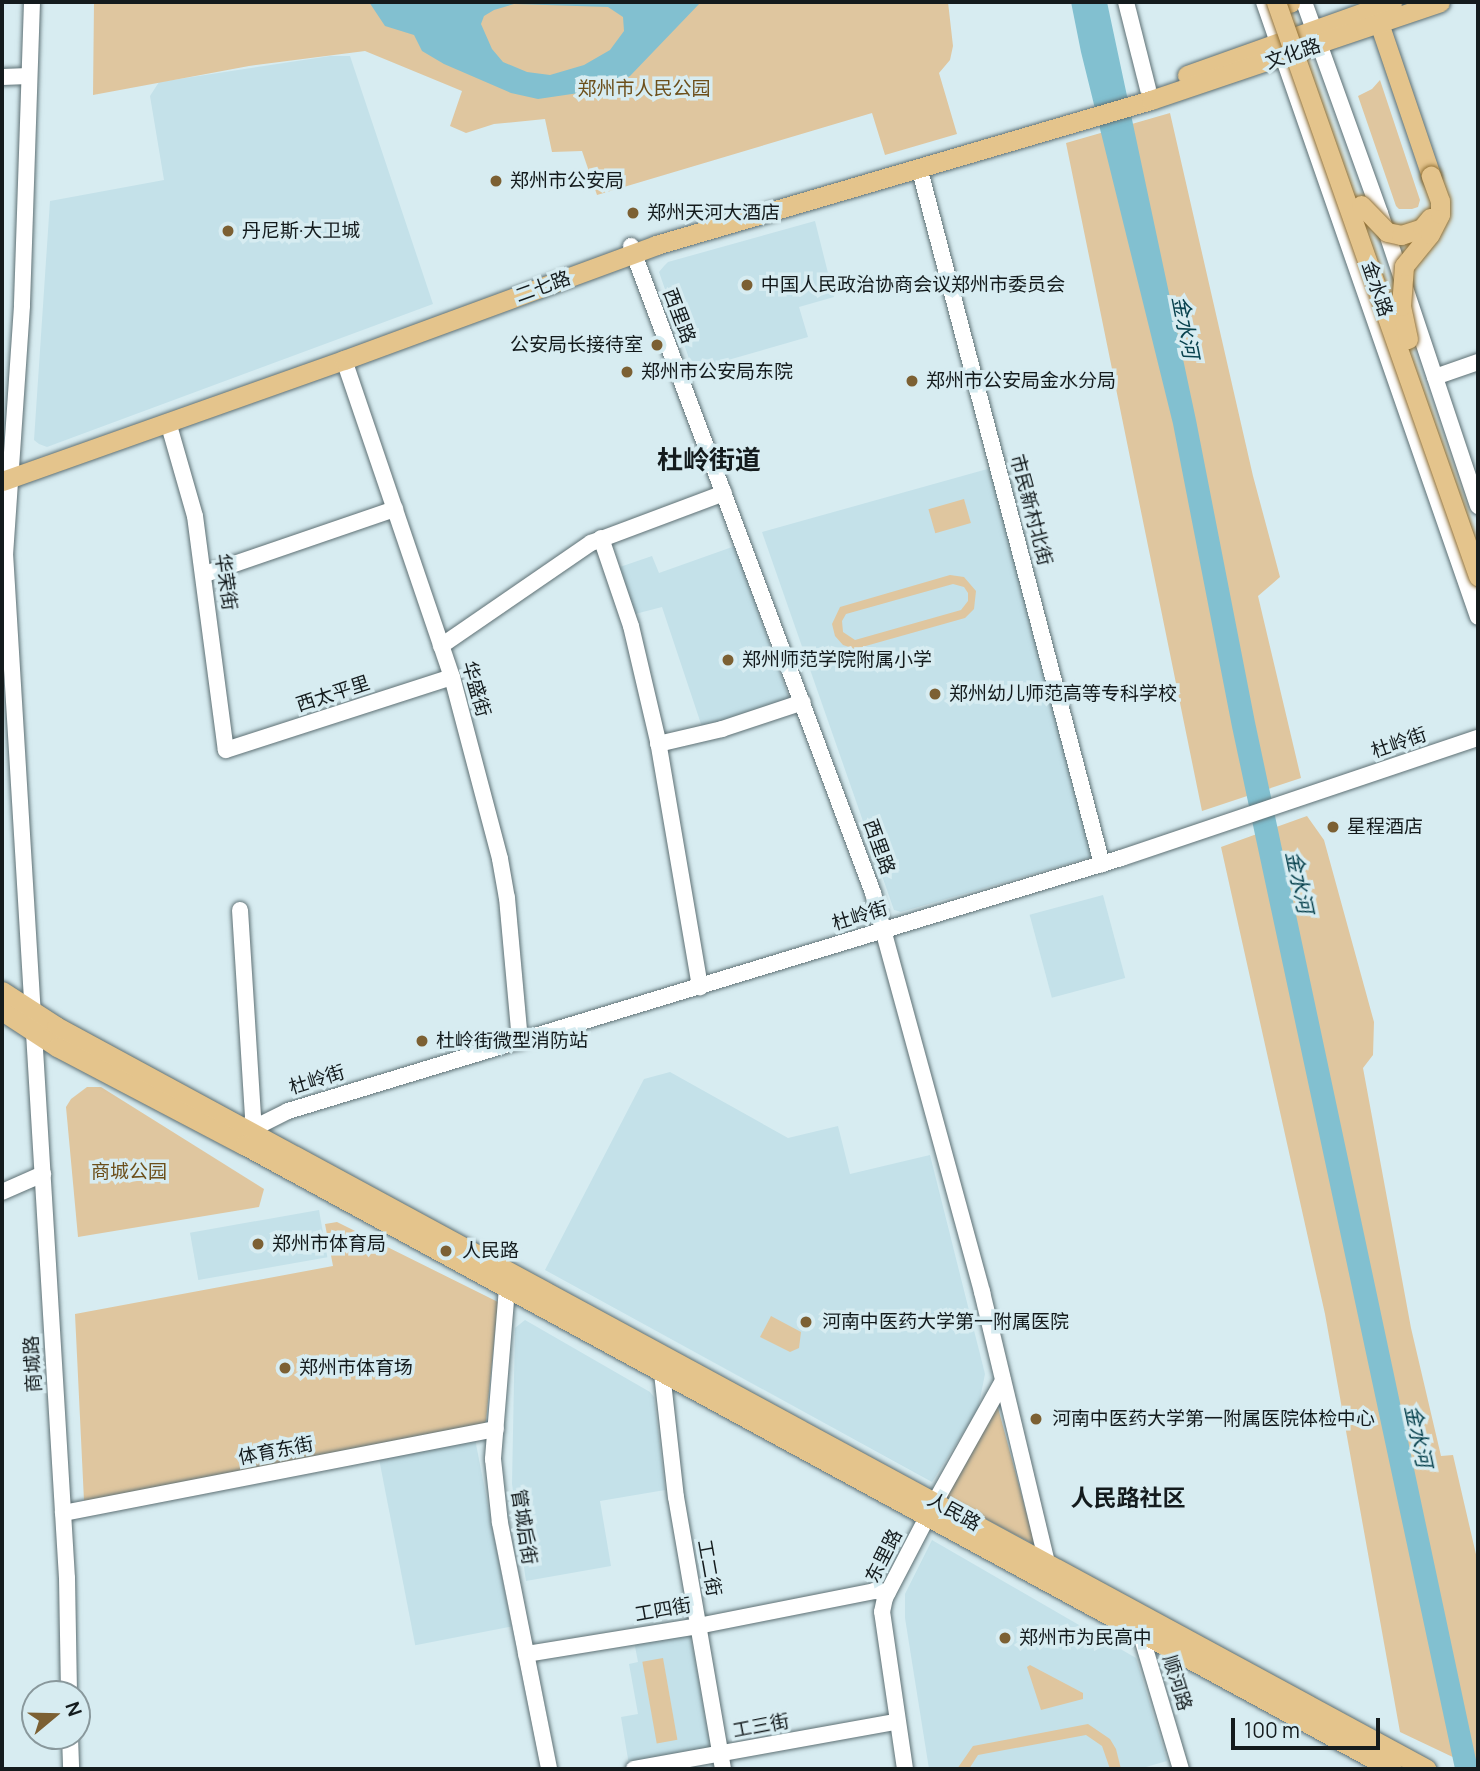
<!DOCTYPE html>
<html>
<head>
<meta charset="utf-8">
<style>
	body { margin:0 }
	#map { position:relative; width:1480px; height:1771px; overflow:hidden; background:#d7ecf1; font-family:Manrope,"Noto Sans SC",sans-serif }
	div>[style] { position:absolute }
	[style*='--x'] { left:calc(var(--x)*1px); top:calc(var(--y)*1px); width:calc(var(--w)*1px); rotate:calc(var(--a)*1deg) }
	.built>* { inset:0; background:#c4e1e9; transform-origin:0 0 }
	.green>* { inset:0; background:#dfc69f; transform-origin:0 0 }
	.water>* { inset:0; background:#82c0d0 }
	.roads { filter:drop-shadow(0 0 2px #5e7074) drop-shadow(0 0 2px #5e7074) }
	.minor>* { height:16px; margin:-8px; padding:0 8px; transform-origin:8px; border-radius:8px; background:#fff }
	.major>* { height:19px; margin:-9.5px; padding:0 9.5px; transform-origin:9.5px; border-radius:9.5px; background:#e4c48c }
	.bridges { filter:drop-shadow(0 0 2px #906f33) drop-shadow(0 0 2px #906f33) }
	.major-bridge>* { height:19px; margin:-9.5px; padding:0 9.5px; transform-origin:9.5px; border-radius:9.5px; background:#e4c48c }
	.dots>* { width:19px; height:19px; translate:-50% -50%; box-sizing:border-box; border:4px solid #d7ecf1; border-radius:50% }
	span { translate:-50% -50%; white-space:nowrap; text-align:center; line-height:1.15; -webkit-text-stroke:7px #d7ecf1; paint-order:stroke }
	.street-label { font-size:19px; color:#141b1d }
	.park-label { font-size:19px; color:#6c4f1b }
	.poi-label { font-size:19px; color:#141b1d }
	.left { translate:0 -50%; text-align:left }
	.right { translate:-100% -50%; text-align:right }
	.water-label { font-size:21px; color:#08424e; font-style:italic }
	.quarter-label { font-size:23px; color:#141b1d; font-weight:700 }
	.district-label { font-size:26px; color:#141b1d; font-weight:700 }
	.frame { position:absolute; inset:0; border:4px solid #141b1d; pointer-events:none }
	.north { position:absolute; left:21px; top:1680px; width:70px; height:70px; box-sizing:border-box; background:#d7ecf1; border:2px solid #89989c; border-radius:50%; rotate:71deg; font-size:19px; font-weight:700; line-height:28px; text-align:center; color:#141b1d }
	.north::after { content:''; display:block; margin:auto; width:24px; height:32px; background:#7c6033; clip-path:polygon(50% 0,100% 100%,50% 72%,0 100%) }
	.scale { position:absolute; left:1231px; top:1718px; width:149px; height:32px; box-sizing:border-box; border:4px solid #141b1d; border-top:0; padding-left:9px; font-size:21px; line-height:24px; white-space:nowrap; color:#141b1d; -webkit-text-stroke:5px #d7ecf1; paint-order:stroke }
</style>
</head>
<body>
<div id="map">
	<div class="built">
		<i style="clip-path:polygon(330px 56px,350px 56px,433px 304px,47px 447px,39px 444px,34px 440px,50px 201px,164px 180px,150px 96px,159px 82px)"></i>
		<i style="clip-path:polygon(815px 221px,834px 297px,799px 307px,808px 337px,693px 370px,659px 272px,664px 266px,668px 262px)"></i>
		<i style="clip-path:polygon(991px 468px,1095px 856px,901px 912px,894px 910px,762px 532px)"></i>
		<i style="clip-path:polygon(735px 546px,791px 704px,703px 730px,662px 607px,631px 615px,617px 568px,652px 556px,659px 573px)"></i>
		<i style="left:1103px;top:895px;width:86px;height:76px;rotate:75deg"></i>
		<i style="clip-path:polygon(670px 1072px,788px 1138px,838px 1126px,850px 1174px,930px 1155px,985px 1374px,978px 1409px,932px 1482px,545px 1270px,644px 1079px)"></i>
		<i style="left:319px;top:1210px;width:48px;height:131px;rotate:80deg"></i>
		<i style="clip-path:polygon(525px 1320px,650px 1392px,654px 1397px,665px 1490px,600px 1501px,611px 1566px,526px 1581px,512px 1484px,515px 1328px)"></i>
		<i style="left:475px;top:1439px;width:191px;height:98px;rotate:79deg"></i>
		<i style="clip-path:polygon(932px 1540px,1136px 1658px,1167px 1761px,1139px 1769px,929px 1769px,905px 1618px,905px 1594px)"></i>
		<i style="clip-path:polygon(690px 1632px,711px 1750px,629px 1765px,621px 1717px,638px 1714px,629px 1664px,638px 1662px,634px 1641px)"></i>
	</div>
	<div class="green">
		<i style="clip-path:polygon(94px 2px,948px 2px,953px 46px,950px 60px,939px 73px,957px 134px,885px 155px,872px 113px,597px 195px,582px 151px,552px 152px,545px 119px,494px 124px,466px 133px,450px 126px,462px 91px,365px 51px,249px 66px,93px 95px)"></i>
		<i style="clip-path:polygon(1380px 80px,1420px 200px,1418px 207px,1412px 209px,1399px 209px,1396px 206px,1358px 96px,1372px 89px)"></i>
		<i style="clip-path:polygon(1170px 113px,1253px 476px,1280px 577px,1258px 596px,1301px 778px,1202px 811px,1066px 143px)"></i>
		<i style="left:964px;top:499px;width:25px;height:37px;rotate:74deg"></i>
		<i style="clip-path:polygon(evenodd,950px 575px,964px 577px,976px 591px,974px 609px,965px 618px,855px 649px,843px 645px,835px 636px,832px 624px,840px 607px,950px 575px,953px 584px,964px 587px,968px 593px,968px 601px,961px 610px,855px 640px,843px 632px,842px 621px,846px 614px,953px 584px)"></i>
		<i style="clip-path:polygon(1307px 816px,1324px 840px,1374px 1022px,1373px 1055px,1363px 1068px,1411px 1328px,1441px 1456px,1453px 1455px,1478px 1563px,1478px 1769px,1400px 1732px,1325px 1314px,1221px 847px)"></i>
		<i style="clip-path:polygon(87px 1087px,101px 1087px,264px 1189px,259px 1207px,78px 1237px,66px 1107px,71px 1099px)"></i>
		<i style="clip-path:polygon(337px 1222px,498px 1302px,486px 1421px,483px 1427px,84px 1501px,75px 1314px,333px 1266px,325px 1224px)"></i>
		<i style="clip-path:polygon(771px 1316px,801px 1332px,799px 1348px,790px 1352px,760px 1337px)"></i>
		<i style="clip-path:polygon(997px 1404px,1035px 1545px,945px 1497px)"></i>
		<i style="left:663px;top:1658px;width:83px;height:21px;rotate:80deg"></i>
		<i style="clip-path:polygon(1030px 1665px,1083px 1693px,1083px 1699px,1041px 1710px,1027px 1667px)"></i>
		<i style="clip-path:polygon(1088px 1724px,1110px 1739px,1116px 1749px,1121px 1769px,1110px 1769px,1102px 1746px,1086px 1735px,978px 1755px,969px 1769px,957px 1769px,973px 1746px)"></i>
	</div>
	<div class="water">
		<i style="clip-path:polygon(evenodd,369px 2px,701px 2px,630px 76px,606px 89px,538px 99px,511px 93px,444px 64px,422px 51px,414px 35px,385px 26px,369px 2px,514px 4px,608px 7px,623px 17px,624px 31px,610px 50px,584px 65px,550px 75px,527px 72px,503px 62px,492px 49px,481px 24px,484px 16px,494px 10px,514px 4px)"></i>
		<i style="clip-path:polygon(1071px 2px,1107px 2px,1196px 420px,1255px 722px,1478px 1769px,1455px 1769px,1232px 727px,1173px 424px,1081px 52px)"></i>
	</div>
	<div class="roads">
		<div class="minor">
			<i style="--x:32;--y:2;--w:304;--a:91.9"></i>
			<i style="--x:22;--y:306;--w:248;--a:93.9"></i>
			<i style="--x:5;--y:553;--w:1027;--a:86.54"></i>
			<i style="--x:67;--y:1578;--w:116;--a:89"></i>
			<i style="--x:1126;--y:2;--w:90;--a:75.8"></i>
			<i style="--x:1264;--y:2;--w:651;--a:70.81"></i>
			<i style="--x:1304;--y:2;--w:224;--a:70.2"></i>
			<i style="--x:1380;--y:213;--w:309;--a:71.5"></i>
			<i style="--x:2;--y:77;--w:27;--a:-2"></i>
			<i style="--x:919;--y:167;--w:721;--a:75.29"></i>
			<i style="--x:631;--y:246;--w:691;--a:69.49"></i>
			<i style="--x:873;--y:893;--w:414;--a:74.7"></i>
			<i style="--x:982;--y:1292;--w:279;--a:76.5"></i>
			<i style="--x:344;--y:360;--w:335;--a:71.2"></i>
			<i style="--x:452;--y:677;--w:188;--a:75.2"></i>
			<i style="--x:500;--y:859;--w:40;--a:80"></i>
			<i style="--x:507;--y:898;--w:144;--a:84.8"></i>
			<i style="--x:1435;--y:377;--w:46;--a:-19.2"></i>
			<i style="--x:168;--y:422;--w:98;--a:74"></i>
			<i style="--x:195;--y:516;--w:236;--a:82.5"></i>
			<i style="--x:226;--y:750;--w:237;--a:-17.9"></i>
			<i style="--x:601;--y:538;--w:93;--a:71.2"></i>
			<i style="--x:631;--y:626;--w:118;--a:76.8"></i>
			<i style="--x:658;--y:741;--w:250;--a:80.3"></i>
			<i style="--x:205;--y:574;--w:201;--a:-18.9"></i>
			<i style="--x:441;--y:646;--w:182;--a:-34.5"></i>
			<i style="--x:591;--y:543;--w:142;--a:-20.6"></i>
			<i style="--x:658;--y:744;--w:66;--a:-13.2"></i>
			<i style="--x:722;--y:729;--w:85;--a:-18.4"></i>
			<i style="--x:240;--y:910;--w:207;--a:86.4"></i>
			<i style="--x:253;--y:1117;--w:17;--a:100"></i>
			<i style="--x:252;--y:1129;--w:40;--a:-26.6"></i>
			<i style="--x:288;--y:1111;--w:871;--a:-16.89"></i>
			<i style="--x:1121;--y:858;--w:377;--a:-18.6"></i>
			<i style="--x:2;--y:1192;--w:45;--a:-23.7"></i>
			<i style="--x:507;--y:1288;--w:172;--a:94.7"></i>
			<i style="--x:493;--y:1459;--w:64;--a:83.8"></i>
			<i style="--x:500;--y:1523;--w:251;--a:78.7"></i>
			<i style="--x:662;--y:1373;--w:125;--a:83.6"></i>
			<i style="--x:676;--y:1497;--w:276;--a:80.2"></i>
			<i style="--x:63;--y:1513;--w:441;--a:-11"></i>
			<i style="--x:1138;--y:1625;--w:150;--a:73.4"></i>
			<i style="--x:526;--y:1654;--w:174;--a:-9.2"></i>
			<i style="--x:698;--y:1626;--w:179;--a:-11.2"></i>
			<i style="--x:874;--y:1591;--w:14;--a:4"></i>
			<i style="--x:70;--y:1736;--w:33;--a:88"></i>
			<i style="--x:634;--y:1769;--w:266;--a:-10.2"></i>
			<i style="--x:905;--y:1769;--w:159;--a:-98.3"></i>
			<i style="--x:882;--y:1612;--w:14;--a:-78"></i>
			<i style="--x:885;--y:1598;--w:108;--a:-62.5"></i>
			<i style="--x:935;--y:1502;--w:139;--a:-60.7"></i>
		</div>
		<div class="major">
			<i style="--x:1290;--y:2;--w:1;--a:90"></i>
			<i style="--x:1379;--y:23;--w:162;--a:71.2"></i>
			<i style="--x:1187;--y:75;--w:218;--a:-19.6"></i>
			<i style="--x:2;--y:481;--w:363;--a:-19.5"></i>
			<i style="--x:344;--y:360;--w:333;--a:-20.2"></i>
			<i style="--x:656;--y:245;--w:516;--a:-16.33"></i>
			<i style="--x:1151;--y:100;--w:305;--a:-18.7"></i>
			<i style="--x:2;--y:991;--w:64;--a:32.9"></i>
			<i style="--x:56;--y:1026;--w:1559;--a:28.46"></i>
			<i style="--x:2;--y:1011;--w:66;--a:33.2"></i>
			<i style="--x:57;--y:1047;--w:211;--a:27.7"></i>
			<i style="--x:244;--y:1145;--w:1307;--a:28.53"></i>
		</div>
	</div>
	<div class="bridges">
		<div class="major-bridge">
			<i style="--x:1276;--y:2;--w:609;--a:70.61"></i>
			<i style="--x:1361;--y:205;--w:37;--a:46"></i>
			<i style="--x:1387;--y:232;--w:14;--a:12"></i>
			<i style="--x:1401;--y:235;--w:22;--a:-18"></i>
			<i style="--x:1422;--y:228;--w:13;--a:-51"></i>
			<i style="--x:1408;--y:339;--w:34;--a:-102"></i>
			<i style="--x:1401;--y:306;--w:40;--a:-85.7"></i>
			<i style="--x:1404;--y:266;--w:41;--a:-50.9"></i>
			<i style="--x:1430;--y:234;--w:22;--a:-63"></i>
			<i style="--x:1440;--y:214;--w:13;--a:-90"></i>
			<i style="--x:1440;--y:201;--w:27;--a:-110"></i>
		</div>
	</div>
	<div class="dots">
		<i style="left:496px;top:181px;background:#7c6033"></i>
		<i style="left:633px;top:213px;background:#7c6033"></i>
		<i style="left:228px;top:231px;background:#7c6033"></i>
		<i style="left:747px;top:285px;background:#7c6033"></i>
		<i style="left:657px;top:345px;background:#7c6033"></i>
		<i style="left:627px;top:372px;background:#7c6033"></i>
		<i style="left:912px;top:381px;background:#7c6033"></i>
		<i style="left:728px;top:660px;background:#7c6033"></i>
		<i style="left:935px;top:694px;background:#7c6033"></i>
		<i style="left:1333px;top:827px;background:#7c6033"></i>
		<i style="left:422px;top:1041px;background:#7c6033"></i>
		<i style="left:258px;top:1244px;background:#7c6033"></i>
		<i style="left:446px;top:1251px;background:#7c6033"></i>
		<i style="left:806px;top:1322px;background:#7c6033"></i>
		<i style="left:285px;top:1368px;background:#7c6033"></i>
		<i style="left:1036px;top:1419px;background:#7c6033"></i>
		<i style="left:1005px;top:1638px;background:#7c6033"></i>
	</div>
	<div class="street-label">
		<span style="left:1293px;top:54px;rotate:-19deg">文化路</span>
		<span style="left:543px;top:287px;rotate:-20deg">二七路</span>
		<span style="left:1377px;top:289px;rotate:71deg">金水路</span>
		<span style="left:679px;top:316px;rotate:69deg">西里路</span>
		<span style="left:1031px;top:510px;rotate:75deg">市民新村北街</span>
		<span style="left:226px;top:582px;rotate:82deg">华荣街</span>
		<span style="left:476px;top:689px;rotate:74deg">华盛街</span>
		<span style="left:333px;top:694px;rotate:-18deg">西太平里</span>
		<span style="left:1399px;top:743px;rotate:-19deg">杜岭街</span>
		<span style="left:879px;top:847px;rotate:70deg">西里路</span>
		<span style="left:860px;top:916px;rotate:-17deg">杜岭街</span>
		<span style="left:317px;top:1080px;rotate:-17deg">杜岭街</span>
		<span style="left:33px;top:1364px;rotate:-93deg">商城路</span>
		<span style="left:276px;top:1451px;rotate:-11deg">体育东街</span>
		<span style="left:954px;top:1512px;rotate:29deg">人民路</span>
		<span style="left:524px;top:1527px;rotate:81deg">管城后街</span>
		<span style="left:884px;top:1556px;rotate:-63deg">东里路</span>
		<span style="left:709px;top:1568px;rotate:80deg">工二街</span>
		<span style="left:663px;top:1610px;rotate:-10deg">工四街</span>
		<span style="left:1177px;top:1683px;rotate:73deg">顺河路</span>
		<span style="left:761px;top:1726px;rotate:-11deg">工三街</span>
	</div>
	<div class="park-label">
		<span style="left:644px;top:89px">郑州市人民公园</span>
		<span style="left:129px;top:1172px">商城公园</span>
	</div>
	<div class="poi-label">
		<span class="left" style="left:510px;top:181px">郑州市公安局</span>
		<span class="left" style="left:647px;top:213px">郑州天河大酒店</span>
		<span class="left" style="left:242px;top:231px">丹尼斯·大卫城</span>
		<span class="left" style="left:761px;top:285px">中国人民政治协商会议郑州市委员会</span>
		<span class="right" style="left:643px;top:345px">公安局长接待室</span>
		<span class="left" style="left:641px;top:372px">郑州市公安局东院</span>
		<span class="left" style="left:926px;top:381px">郑州市公安局金水分局</span>
		<span class="left" style="left:742px;top:660px">郑州师范学院附属小学</span>
		<span class="left" style="left:949px;top:694px">郑州幼儿师范高等专科学校</span>
		<span class="left" style="left:1347px;top:827px">星程酒店</span>
		<span class="left" style="left:436px;top:1041px">杜岭街微型消防站</span>
		<span class="left" style="left:272px;top:1244px">郑州市体育局</span>
		<span class="left" style="left:462px;top:1251px">人民路</span>
		<span class="left" style="left:822px;top:1322px">河南中医药大学第一附属医院</span>
		<span class="left" style="left:299px;top:1368px">郑州市体育场</span>
		<span class="left" style="left:1052px;top:1419px">河南中医药大学第一附属医院体检中心</span>
		<span class="left" style="left:1019px;top:1638px">郑州市为民高中</span>
	</div>
	<div class="water-label">
		<span style="left:1186px;top:327px;rotate:79deg">金水河</span>
		<span style="left:1300px;top:882px;rotate:78deg">金水河</span>
		<span style="left:1419px;top:1436px;rotate:78deg">金水河</span>
	</div>
	<div class="quarter-label">
		<span style="left:1128px;top:1497px">人民路社区</span>
	</div>
	<div class="district-label">
		<span style="left:709px;top:460px">杜岭街道</span>
	</div>
	<div class="frame"></div>
	<div class="north">N</div>
	<div class="scale">100 m</div>
</div>
</body>
</html>
